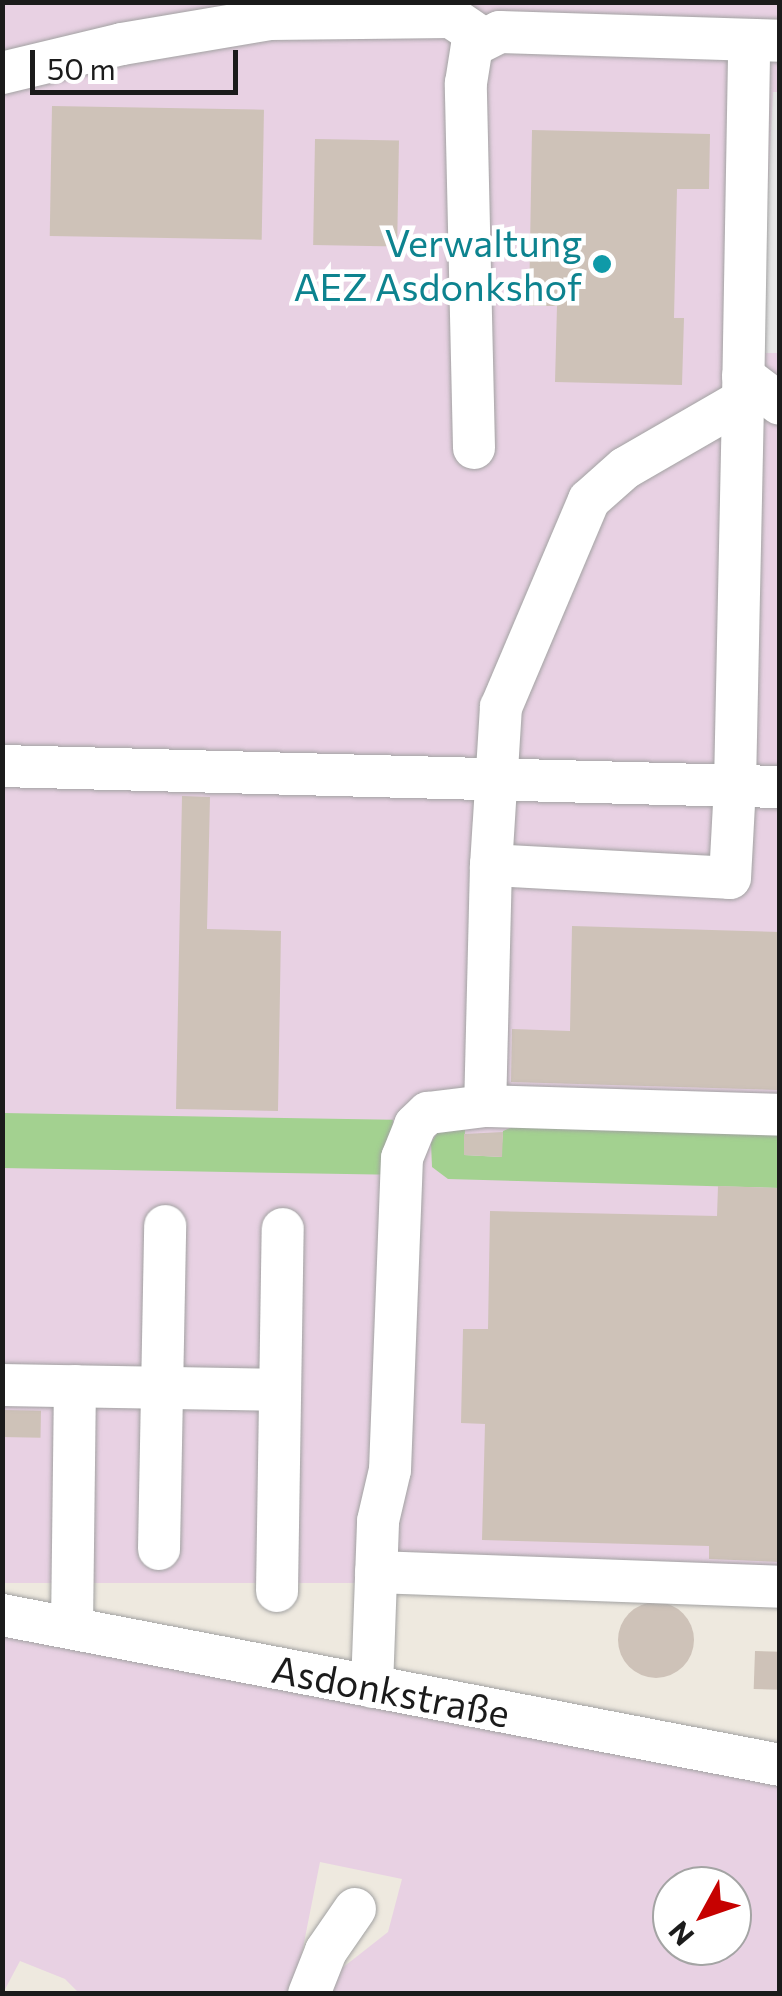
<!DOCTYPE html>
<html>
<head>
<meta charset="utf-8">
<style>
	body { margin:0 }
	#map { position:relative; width:782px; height:1996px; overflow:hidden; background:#eee9df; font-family:Commissioner,sans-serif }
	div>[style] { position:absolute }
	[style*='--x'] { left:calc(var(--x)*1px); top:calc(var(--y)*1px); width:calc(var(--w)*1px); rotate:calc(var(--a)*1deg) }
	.industrial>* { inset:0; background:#e8d1e3; transform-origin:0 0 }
	.forest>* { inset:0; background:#a3d190; transform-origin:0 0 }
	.parking>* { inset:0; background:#e7e7e7 }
	.building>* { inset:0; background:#cec2b8; transform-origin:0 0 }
	.round { border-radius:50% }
	.roads { filter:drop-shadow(0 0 2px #a2a2a2) drop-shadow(0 0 2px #a2a2a2) }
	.minor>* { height:42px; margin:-21px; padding:0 21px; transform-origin:21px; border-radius:21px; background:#fff }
	.dots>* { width:28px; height:28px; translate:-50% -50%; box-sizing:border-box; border:5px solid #fff; border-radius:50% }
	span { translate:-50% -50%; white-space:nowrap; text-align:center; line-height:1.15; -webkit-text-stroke:9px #fff; paint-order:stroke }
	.culture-label { font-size:38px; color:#0d838f }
	.right { translate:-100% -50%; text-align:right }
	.street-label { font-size:38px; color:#1b1b1b }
	.frame { position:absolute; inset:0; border:5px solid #1b1b1b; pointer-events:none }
	.north { position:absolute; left:652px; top:1866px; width:100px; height:100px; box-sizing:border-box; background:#fff; border:2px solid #a4a4a4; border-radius:50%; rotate:230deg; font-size:28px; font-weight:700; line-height:40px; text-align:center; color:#1b1b1b }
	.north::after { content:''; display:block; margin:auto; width:35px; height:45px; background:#c60100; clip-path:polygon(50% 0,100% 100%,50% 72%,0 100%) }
	.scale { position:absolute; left:30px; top:50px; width:208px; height:45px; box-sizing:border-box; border:5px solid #1b1b1b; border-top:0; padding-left:12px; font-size:30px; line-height:35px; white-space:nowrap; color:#1b1b1b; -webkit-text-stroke:8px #fff; paint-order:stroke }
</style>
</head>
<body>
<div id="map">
	<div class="industrial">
		<i style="left:2px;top:3px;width:777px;height:1580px"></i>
		<i style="clip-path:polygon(evenodd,2px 1629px,779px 1781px,779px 1993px,326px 1993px,332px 1976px,388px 1932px,402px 1879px,320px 1862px,294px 1993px,79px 1993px,65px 1979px,20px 1961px,3px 1993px,2px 1629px,672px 1886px,732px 1886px,732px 1946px,672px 1946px,672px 1886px)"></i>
	</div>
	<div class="forest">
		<i style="left:3px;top:1113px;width:390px;height:55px;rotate:1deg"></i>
		<i style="clip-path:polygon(457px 1123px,465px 1130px,464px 1155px,501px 1157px,503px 1131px,517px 1125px,779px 1127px,779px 1188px,448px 1179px,432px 1167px,431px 1143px,439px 1130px)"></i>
	</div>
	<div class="parking">
		<i style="clip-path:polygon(773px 92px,779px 92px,779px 353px,760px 353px)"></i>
	</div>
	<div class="building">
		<i style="left:52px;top:106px;width:212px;height:130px;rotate:1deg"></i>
		<i style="clip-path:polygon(532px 130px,710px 134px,709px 189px,677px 189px,674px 318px,684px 318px,682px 385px,555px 382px,557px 306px,529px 306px)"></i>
		<i style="left:315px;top:139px;width:84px;height:106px;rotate:1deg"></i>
		<i style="clip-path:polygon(182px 796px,210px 797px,207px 929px,281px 931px,278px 1111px,176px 1109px)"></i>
		<i style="clip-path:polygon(572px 926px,780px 932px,780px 1090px,511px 1082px,512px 1029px,570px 1031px)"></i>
		<i style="clip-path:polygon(503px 1132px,502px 1157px,464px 1155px,464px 1134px)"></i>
		<i style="clip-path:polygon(718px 1186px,780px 1188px,780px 1562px,709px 1559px,709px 1546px,482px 1540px,485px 1424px,461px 1423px,463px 1329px,488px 1329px,490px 1211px,717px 1216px)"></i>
		<i style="left:2px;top:1410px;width:39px;height:27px;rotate:1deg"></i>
		<i class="round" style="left:618px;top:1602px;width:76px;height:76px"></i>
		<i style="left:755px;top:1651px;width:25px;height:38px;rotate:2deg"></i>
	</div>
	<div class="roads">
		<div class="minor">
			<i style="--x:2;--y:73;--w:123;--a:-13.6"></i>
			<i style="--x:122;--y:44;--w:150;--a:-9.6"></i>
			<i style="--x:270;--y:19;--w:181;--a:-0.6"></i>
			<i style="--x:451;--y:17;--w:36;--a:34"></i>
			<i style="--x:743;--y:376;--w:46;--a:37.1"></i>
			<i style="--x:743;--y:400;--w:136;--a:150"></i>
			<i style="--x:625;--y:468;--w:48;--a:138.4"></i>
			<i style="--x:589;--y:500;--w:225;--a:113"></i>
			<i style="--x:501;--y:707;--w:158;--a:93.6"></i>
			<i style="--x:491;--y:865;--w:239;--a:3.1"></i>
			<i style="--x:730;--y:878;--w:93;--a:-86.9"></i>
			<i style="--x:735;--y:785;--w:385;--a:-88.8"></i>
			<i style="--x:743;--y:400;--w:360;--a:-89"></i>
			<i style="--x:474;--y:448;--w:365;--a:-91.3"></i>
			<i style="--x:466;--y:83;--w:37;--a:-81"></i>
			<i style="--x:472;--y:46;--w:31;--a:-27"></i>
			<i style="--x:500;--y:32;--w:280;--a:1.8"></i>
			<i style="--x:2;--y:766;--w:778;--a:1.55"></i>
			<i style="--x:491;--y:865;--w:241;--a:91.4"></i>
			<i style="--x:485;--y:1106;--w:295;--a:1.7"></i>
			<i style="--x:2;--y:1385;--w:278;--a:1"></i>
			<i style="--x:159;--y:1549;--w:323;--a:-88.9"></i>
			<i style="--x:376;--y:1572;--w:404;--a:2.1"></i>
			<i style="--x:277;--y:1591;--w:362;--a:-89.1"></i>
			<i style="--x:2;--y:1615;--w:792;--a:10.91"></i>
			<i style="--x:72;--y:1628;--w:242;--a:-89.3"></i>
			<i style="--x:372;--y:1687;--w:166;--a:-87.9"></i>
			<i style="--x:378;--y:1521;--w:52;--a:-76.8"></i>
			<i style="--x:390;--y:1470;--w:312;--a:-87.8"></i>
			<i style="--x:402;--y:1158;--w:35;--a:-68"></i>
			<i style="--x:415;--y:1125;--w:18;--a:-43"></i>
			<i style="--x:428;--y:1113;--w:57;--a:-7"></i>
			<i style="--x:309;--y:1994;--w:46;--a:-68.4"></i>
			<i style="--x:326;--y:1951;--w:51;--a:-55.4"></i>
		</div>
	</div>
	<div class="dots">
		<i style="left:602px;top:264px;background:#0f9aa8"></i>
	</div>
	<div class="culture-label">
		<span class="right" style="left:582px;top:264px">Verwaltung<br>AEZ Asdonkshof</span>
	</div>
	<div class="street-label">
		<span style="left:391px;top:1690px;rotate:11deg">Asdonkstraße</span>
	</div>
	<div class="frame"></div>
	<div class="north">N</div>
	<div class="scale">50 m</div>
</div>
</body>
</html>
